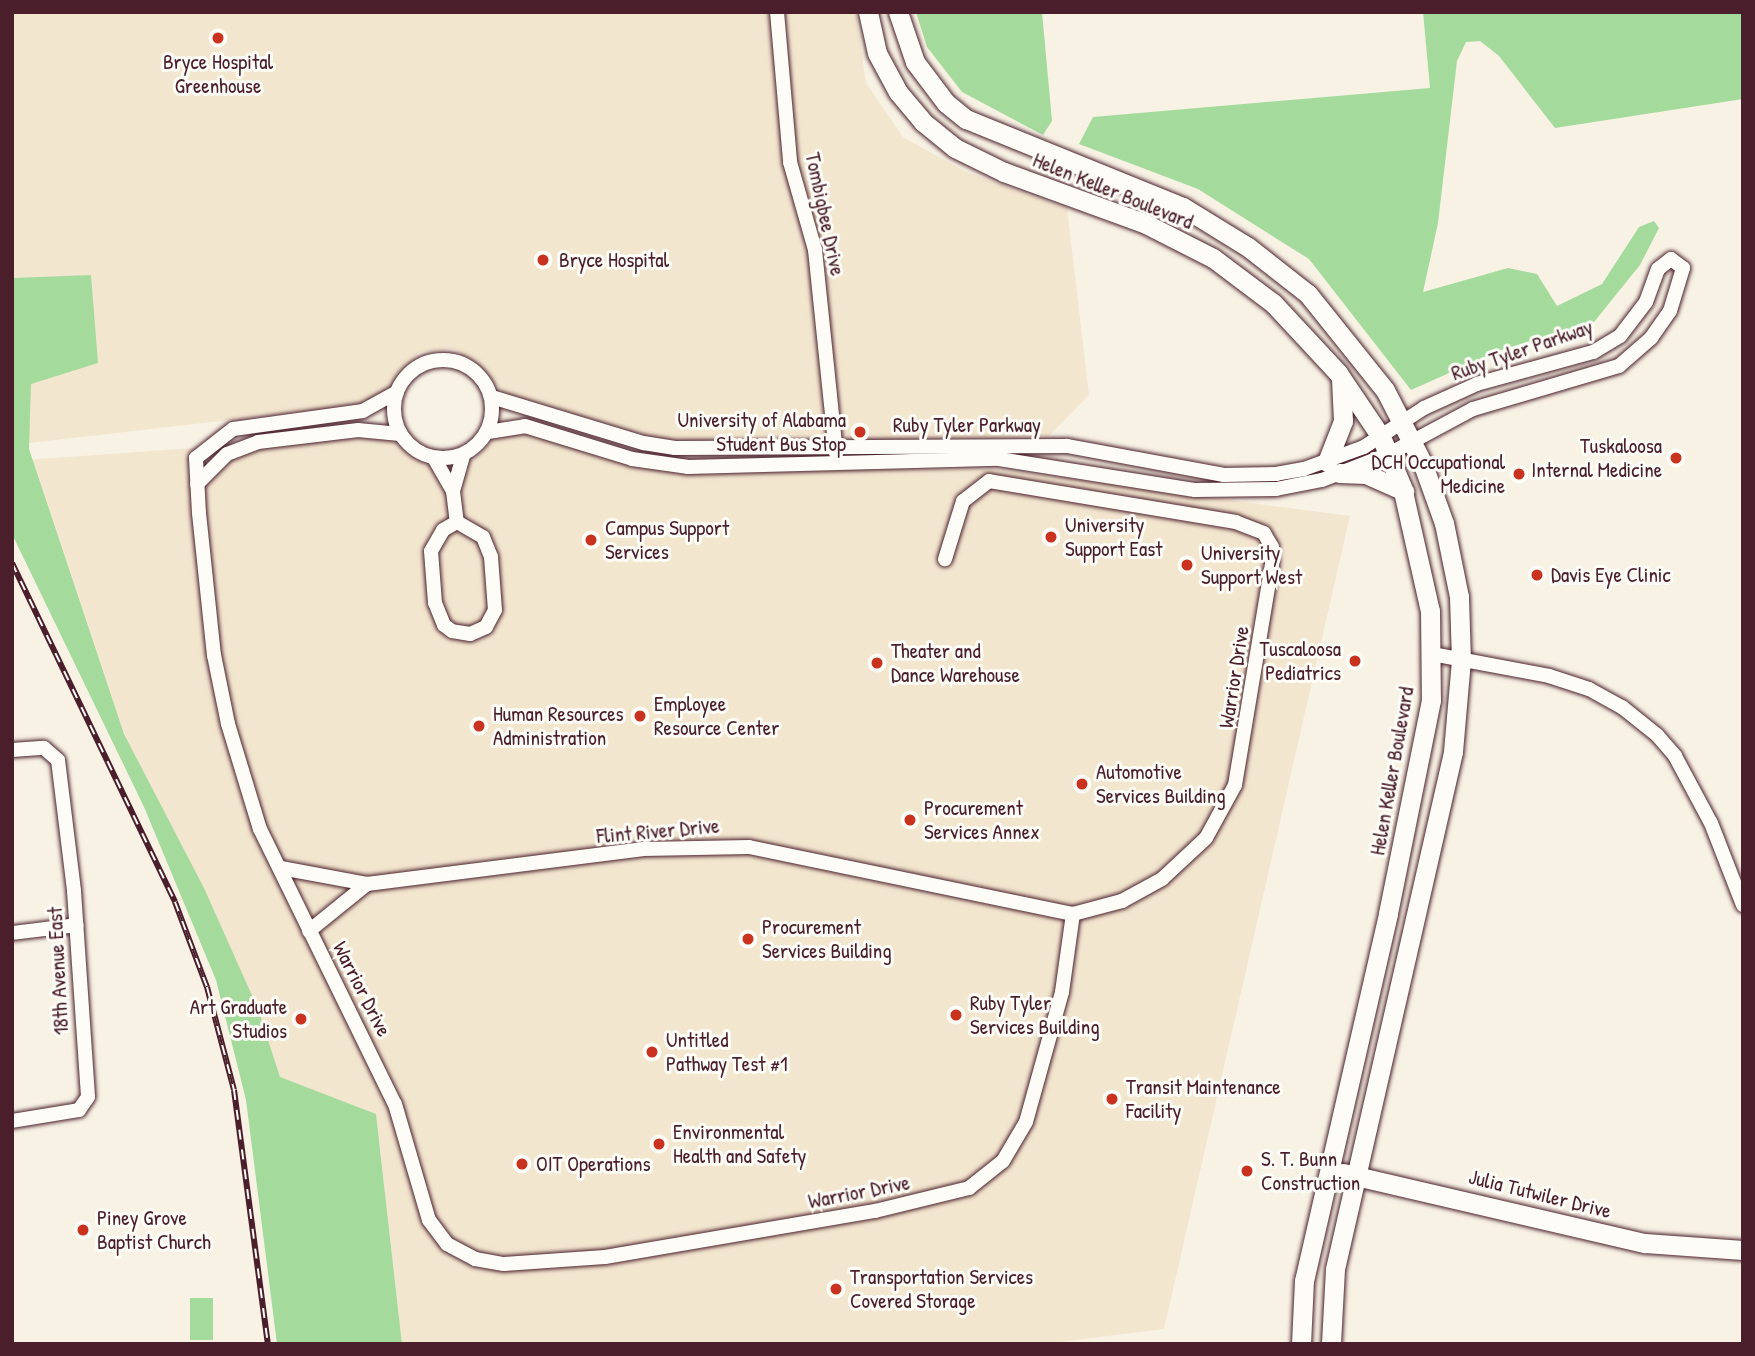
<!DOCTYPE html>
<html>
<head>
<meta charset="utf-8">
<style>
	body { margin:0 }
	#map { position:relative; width:1755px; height:1356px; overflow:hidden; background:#f8f2e5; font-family:"Patrick Hand",sans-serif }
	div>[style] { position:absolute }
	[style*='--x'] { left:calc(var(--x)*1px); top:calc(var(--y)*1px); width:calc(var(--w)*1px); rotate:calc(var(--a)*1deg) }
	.built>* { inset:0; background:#f3e6cf }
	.green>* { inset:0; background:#a5da9d; transform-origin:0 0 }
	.roads { filter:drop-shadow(0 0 2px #4a1f2b) drop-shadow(0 0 2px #4a1f2b) }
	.street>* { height:14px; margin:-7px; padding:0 7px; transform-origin:7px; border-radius:7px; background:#fdfcf7 }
	.street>.ring { margin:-7px; padding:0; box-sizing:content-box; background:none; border:14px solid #fdfcf7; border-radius:50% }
	.secondary>* { height:19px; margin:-9.5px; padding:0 9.5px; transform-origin:9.5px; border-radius:9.5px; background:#fdfcf7 }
	.rail>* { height:6px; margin-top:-3px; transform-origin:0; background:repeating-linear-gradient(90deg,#fdfcf7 0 10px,#4a1f2b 0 20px); box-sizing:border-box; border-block:2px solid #4a1f2b }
	.dots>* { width:19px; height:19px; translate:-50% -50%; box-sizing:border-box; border:4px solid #fdfcf7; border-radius:50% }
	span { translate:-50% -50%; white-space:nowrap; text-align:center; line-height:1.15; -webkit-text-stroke:6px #fdfcf7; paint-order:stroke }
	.poi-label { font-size:21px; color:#4a1f2b }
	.left { translate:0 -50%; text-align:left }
	.right { translate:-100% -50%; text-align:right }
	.street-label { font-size:21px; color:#4a1f2b }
	.frame { position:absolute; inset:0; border:14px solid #4a1f2b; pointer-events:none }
</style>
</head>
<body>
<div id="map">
	<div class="built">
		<i style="clip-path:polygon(12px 12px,856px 12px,866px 83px,903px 137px,964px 171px,1067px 208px,1089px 395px,1049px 436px,705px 444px,656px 439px,521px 400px,503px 392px,482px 368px,454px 349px,419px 352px,384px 395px,369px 404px,12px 445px)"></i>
		<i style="clip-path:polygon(519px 431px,670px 471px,995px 469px,1350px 516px,1164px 1329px,1044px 1344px,402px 1344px,376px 1114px,280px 1078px,124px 734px,12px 461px,375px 435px,393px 441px,427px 466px,472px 461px,494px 440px)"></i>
	</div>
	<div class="green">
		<i style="clip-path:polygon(916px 12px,1042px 12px,1052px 121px,1043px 135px,962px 92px,927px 47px)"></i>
		<i style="clip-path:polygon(1423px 12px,1743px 12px,1743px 99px,1555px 128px,1499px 56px,1480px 41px,1466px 42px,1457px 61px,1438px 223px,1423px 292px,1508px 268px,1537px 274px,1557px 306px,1602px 284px,1639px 227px,1654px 221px,1659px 228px,1640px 265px,1594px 322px,1501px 350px,1411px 390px,1309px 259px,1198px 189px,1079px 144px,1093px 117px,1430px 88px)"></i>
		<i style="clip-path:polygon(91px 275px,98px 363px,31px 384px,29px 449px,124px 734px,204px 888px,258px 1009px,280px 1077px,376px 1114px,402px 1344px,277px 1344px,246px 1100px,216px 980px,144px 807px,12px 534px,12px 278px)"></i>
		<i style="left:190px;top:1298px;width:23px;height:42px"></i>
	</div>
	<div class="roads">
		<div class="street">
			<i style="--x:777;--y:12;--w:151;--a:85"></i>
			<i style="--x:790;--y:162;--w:91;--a:74.1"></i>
			<i style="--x:815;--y:250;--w:204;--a:84.1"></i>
			<i class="ring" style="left:394px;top:360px;width:84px;height:84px"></i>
			<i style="--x:397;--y:392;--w:39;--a:151"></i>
			<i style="--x:363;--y:411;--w:131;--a:172.1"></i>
			<i style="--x:233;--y:429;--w:47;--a:141.9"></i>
			<i style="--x:196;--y:458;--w:55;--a:86.9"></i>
			<i style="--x:199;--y:513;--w:143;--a:84"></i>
			<i style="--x:214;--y:655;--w:70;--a:78.5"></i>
			<i style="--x:228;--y:724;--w:110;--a:73.1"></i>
			<i style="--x:260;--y:829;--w:306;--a:63.9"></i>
			<i style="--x:395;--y:1104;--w:121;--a:73.7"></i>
			<i style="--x:429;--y:1220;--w:30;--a:53"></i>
			<i style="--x:447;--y:1244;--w:32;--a:28"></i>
			<i style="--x:475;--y:1259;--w:29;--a:10"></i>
			<i style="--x:504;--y:1264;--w:101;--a:-4"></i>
			<i style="--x:605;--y:1257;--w:274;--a:-9.7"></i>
			<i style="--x:875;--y:1211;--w:97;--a:-13.7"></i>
			<i style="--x:969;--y:1188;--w:43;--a:-38.5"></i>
			<i style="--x:1003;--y:1161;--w:45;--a:-59.5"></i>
			<i style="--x:1026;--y:1122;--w:135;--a:-74.5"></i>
			<i style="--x:1062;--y:992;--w:79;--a:-82"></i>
			<i style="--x:488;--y:432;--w:37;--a:-9"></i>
			<i style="--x:525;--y:426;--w:112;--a:17.1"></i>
			<i style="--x:632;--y:459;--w:57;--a:8.1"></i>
			<i style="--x:688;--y:467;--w:311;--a:-1.5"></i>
			<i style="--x:999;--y:459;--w:198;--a:9"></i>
			<i style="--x:1195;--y:490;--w:81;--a:-0.7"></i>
			<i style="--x:1276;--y:489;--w:47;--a:-11.1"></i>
			<i style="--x:1322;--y:480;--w:72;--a:-21.2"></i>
			<i style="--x:1389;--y:454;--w:95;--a:-28.2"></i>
			<i style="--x:1473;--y:409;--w:152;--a:-16.4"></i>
			<i style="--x:1619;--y:366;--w:43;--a:-41.2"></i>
			<i style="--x:1651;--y:338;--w:33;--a:-55"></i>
			<i style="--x:1670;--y:311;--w:45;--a:-73.2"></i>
			<i style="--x:1683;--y:268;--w:15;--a:-143"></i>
			<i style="--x:1671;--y:259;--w:16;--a:142"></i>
			<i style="--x:1658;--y:269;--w:35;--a:110"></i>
			<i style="--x:1646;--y:302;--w:43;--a:127.4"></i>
			<i style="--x:1620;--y:336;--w:31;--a:149"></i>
			<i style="--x:1593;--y:352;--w:120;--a:164.6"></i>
			<i style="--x:1477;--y:384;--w:58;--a:155.6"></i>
			<i style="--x:1424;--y:408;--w:72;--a:147"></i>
			<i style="--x:1364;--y:447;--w:64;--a:159.9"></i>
			<i style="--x:1304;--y:469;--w:27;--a:170"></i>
			<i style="--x:1277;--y:474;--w:53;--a:178.9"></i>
			<i style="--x:1224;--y:475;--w:160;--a:-169.5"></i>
			<i style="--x:1067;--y:446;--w:392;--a:179.7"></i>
			<i style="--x:675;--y:448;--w:32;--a:-171"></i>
			<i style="--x:643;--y:443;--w:158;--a:-163.1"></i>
			<i style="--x:434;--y:458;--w:38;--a:60"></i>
			<i style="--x:453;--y:491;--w:31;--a:83"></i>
			<i style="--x:197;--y:484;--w:42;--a:-45"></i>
			<i style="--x:227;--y:454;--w:33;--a:-21"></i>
			<i style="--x:258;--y:442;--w:101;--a:-6.8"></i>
			<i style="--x:358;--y:430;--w:42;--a:5.4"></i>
			<i style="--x:453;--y:491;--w:37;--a:-74"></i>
			<i style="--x:457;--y:522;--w:30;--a:30"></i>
			<i style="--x:483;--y:537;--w:22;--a:68"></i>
			<i style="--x:491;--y:557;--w:53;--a:85.7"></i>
			<i style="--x:495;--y:610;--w:19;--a:118"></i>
			<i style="--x:486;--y:627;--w:17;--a:156"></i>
			<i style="--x:470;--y:634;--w:18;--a:-171"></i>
			<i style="--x:452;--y:631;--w:10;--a:-143"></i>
			<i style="--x:444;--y:625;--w:24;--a:-112"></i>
			<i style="--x:435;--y:603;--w:52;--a:-94.4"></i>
			<i style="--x:431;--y:551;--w:24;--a:-60"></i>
			<i style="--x:443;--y:530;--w:16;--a:-30"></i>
			<i style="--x:1432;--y:654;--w:119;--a:10.6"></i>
			<i style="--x:1549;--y:676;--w:42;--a:18"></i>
			<i style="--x:1589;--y:689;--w:38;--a:29"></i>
			<i style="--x:1622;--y:707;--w:45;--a:38.7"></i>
			<i style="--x:1657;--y:735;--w:28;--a:49"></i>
			<i style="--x:1675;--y:756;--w:76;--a:61.8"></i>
			<i style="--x:1711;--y:823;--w:88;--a:68.7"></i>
			<i style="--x:12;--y:750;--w:32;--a:-4"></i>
			<i style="--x:44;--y:748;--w:18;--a:41"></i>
			<i style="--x:58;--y:760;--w:132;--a:83"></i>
			<i style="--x:74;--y:891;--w:206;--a:86.1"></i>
			<i style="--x:88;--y:1097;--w:16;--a:125"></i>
			<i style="--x:79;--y:1110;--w:68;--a:170.7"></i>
			<i style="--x:281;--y:868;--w:87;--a:10.5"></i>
			<i style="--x:367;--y:884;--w:279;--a:-7.2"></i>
			<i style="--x:644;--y:849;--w:105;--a:-1.1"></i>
			<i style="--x:749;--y:847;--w:331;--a:11.7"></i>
			<i style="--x:1073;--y:914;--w:51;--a:-14.9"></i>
			<i style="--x:1122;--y:901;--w:46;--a:-28.8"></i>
			<i style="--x:1162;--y:879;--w:60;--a:-43"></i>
			<i style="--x:1206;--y:838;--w:60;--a:-61.3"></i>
			<i style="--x:1235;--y:785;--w:225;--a:-80.5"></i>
			<i style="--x:1272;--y:563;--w:16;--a:-90"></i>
			<i style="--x:1272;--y:547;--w:16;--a:-120"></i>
			<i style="--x:1264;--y:533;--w:30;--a:-159"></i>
			<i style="--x:1236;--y:522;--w:250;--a:-170.6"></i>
			<i style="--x:989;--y:481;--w:33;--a:142"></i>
			<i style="--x:963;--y:501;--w:61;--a:107.2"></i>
			<i style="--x:309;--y:931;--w:75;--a:-39"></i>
			<i style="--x:12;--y:933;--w:65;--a:-7"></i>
		</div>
		<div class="secondary">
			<i style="--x:868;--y:12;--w:42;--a:77.6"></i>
			<i style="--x:877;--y:53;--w:44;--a:61.7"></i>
			<i style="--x:898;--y:92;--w:39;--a:50"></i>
			<i style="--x:923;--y:122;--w:41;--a:39.1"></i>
			<i style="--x:955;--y:148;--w:55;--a:26.1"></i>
			<i style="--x:1004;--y:172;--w:151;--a:20.1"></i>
			<i style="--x:1146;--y:224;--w:75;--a:26.9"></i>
			<i style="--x:1213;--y:258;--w:75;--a:36.9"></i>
			<i style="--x:1273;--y:303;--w:96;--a:47.1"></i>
			<i style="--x:1338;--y:373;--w:77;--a:56.1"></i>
			<i style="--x:1381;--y:437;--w:54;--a:67.2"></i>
			<i style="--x:1402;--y:487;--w:127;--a:77.3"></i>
			<i style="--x:1430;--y:611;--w:89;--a:89.4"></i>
			<i style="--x:1431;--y:700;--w:218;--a:101.4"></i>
			<i style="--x:1388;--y:914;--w:376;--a:102.9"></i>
			<i style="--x:1304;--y:1280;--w:64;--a:92.7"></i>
			<i style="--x:898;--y:12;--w:53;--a:71.2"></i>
			<i style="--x:915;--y:62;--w:51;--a:52.9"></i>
			<i style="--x:946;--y:103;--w:26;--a:39"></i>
			<i style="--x:966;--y:119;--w:234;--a:22.1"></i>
			<i style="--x:1183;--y:207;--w:76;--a:31.6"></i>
			<i style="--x:1248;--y:247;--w:76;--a:38.1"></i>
			<i style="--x:1308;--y:294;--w:123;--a:51.3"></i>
			<i style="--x:1385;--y:390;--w:81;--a:62.8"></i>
			<i style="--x:1422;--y:462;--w:65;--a:70.2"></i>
			<i style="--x:1444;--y:523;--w:76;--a:78.5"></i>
			<i style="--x:1459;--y:597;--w:63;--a:88.2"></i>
			<i style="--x:1461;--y:660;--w:92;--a:95"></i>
			<i style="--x:1453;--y:752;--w:530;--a:102.86"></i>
			<i style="--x:1335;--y:1269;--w:75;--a:93.1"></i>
			<i style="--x:1327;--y:462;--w:44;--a:-68.7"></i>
			<i style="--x:1343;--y:421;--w:43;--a:-92.7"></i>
			<i style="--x:1339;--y:473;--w:27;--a:2"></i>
			<i style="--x:1366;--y:474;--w:42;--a:24.1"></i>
			<i style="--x:1343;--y:1173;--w:310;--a:13.1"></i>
			<i style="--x:1645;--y:1243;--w:98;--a:4.1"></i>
		</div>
	</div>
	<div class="rail">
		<i style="--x:12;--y:563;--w:376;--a:64.3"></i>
		<i style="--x:175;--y:902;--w:91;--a:69.4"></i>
		<i style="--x:207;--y:987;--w:106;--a:75.3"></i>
		<i style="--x:234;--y:1090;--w:256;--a:82.4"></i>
	</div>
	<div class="dots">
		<i style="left:218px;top:38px;background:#c8321e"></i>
		<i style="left:543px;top:260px;background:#c8321e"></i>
		<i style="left:860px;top:432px;background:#c8321e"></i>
		<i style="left:1676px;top:458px;background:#c8321e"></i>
		<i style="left:1519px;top:474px;background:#c8321e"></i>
		<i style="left:1051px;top:537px;background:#c8321e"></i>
		<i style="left:591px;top:540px;background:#c8321e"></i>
		<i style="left:1187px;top:565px;background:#c8321e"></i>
		<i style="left:1537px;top:575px;background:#c8321e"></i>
		<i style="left:1355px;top:661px;background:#c8321e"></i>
		<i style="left:877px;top:663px;background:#c8321e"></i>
		<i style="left:640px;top:716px;background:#c8321e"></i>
		<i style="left:479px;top:726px;background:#c8321e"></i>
		<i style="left:1082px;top:784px;background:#c8321e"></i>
		<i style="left:910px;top:820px;background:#c8321e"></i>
		<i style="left:748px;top:939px;background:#c8321e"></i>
		<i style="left:956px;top:1015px;background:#c8321e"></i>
		<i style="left:301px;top:1019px;background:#c8321e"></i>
		<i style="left:652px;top:1052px;background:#c8321e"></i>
		<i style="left:1112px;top:1099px;background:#c8321e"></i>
		<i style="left:659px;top:1144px;background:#c8321e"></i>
		<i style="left:522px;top:1164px;background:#c8321e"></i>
		<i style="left:1247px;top:1171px;background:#c8321e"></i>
		<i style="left:83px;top:1230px;background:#c8321e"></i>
		<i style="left:836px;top:1289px;background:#c8321e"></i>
	</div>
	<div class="poi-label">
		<span style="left:218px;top:74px">Bryce Hospital<br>Greenhouse</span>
		<span class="left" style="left:559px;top:260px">Bryce Hospital</span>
		<span class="right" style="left:846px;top:432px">University of Alabama<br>Student Bus Stop</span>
		<span class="right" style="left:1662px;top:458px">Tuskaloosa<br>Internal Medicine</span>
		<span class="right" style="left:1505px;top:474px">DCH Occupational<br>Medicine</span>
		<span class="left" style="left:1065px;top:537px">University<br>Support East</span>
		<span class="left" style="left:605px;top:540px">Campus Support<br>Services</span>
		<span class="left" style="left:1201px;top:565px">University<br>Support West</span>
		<span class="left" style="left:1551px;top:575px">Davis Eye Clinic</span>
		<span class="right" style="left:1341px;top:661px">Tuscaloosa<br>Pediatrics</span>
		<span class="left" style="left:891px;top:663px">Theater and<br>Dance Warehouse</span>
		<span class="left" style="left:654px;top:716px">Employee<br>Resource Center</span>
		<span class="left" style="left:493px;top:726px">Human Resources<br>Administration</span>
		<span class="left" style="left:1096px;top:784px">Automotive<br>Services Building</span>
		<span class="left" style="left:924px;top:820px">Procurement<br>Services Annex</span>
		<span class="left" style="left:762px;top:939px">Procurement<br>Services Building</span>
		<span class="left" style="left:970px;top:1015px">Ruby Tyler<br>Services Building</span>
		<span class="right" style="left:287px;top:1019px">Art Graduate<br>Studios</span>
		<span class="left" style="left:666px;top:1052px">Untitled<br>Pathway Test #1</span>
		<span class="left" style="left:1126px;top:1099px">Transit Maintenance<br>Facility</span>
		<span class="left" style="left:673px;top:1144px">Environmental<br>Health and Safety</span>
		<span class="left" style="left:1261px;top:1171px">S. T. Bunn<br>Construction</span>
		<span class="left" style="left:536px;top:1164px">OIT Operations</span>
		<span class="left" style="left:97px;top:1230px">Piney Grove<br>Baptist Church</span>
		<span class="left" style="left:850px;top:1289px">Transportation Services<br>Covered Storage</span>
	</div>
	<div class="street-label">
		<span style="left:1113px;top:191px;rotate:22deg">Helen Keller Boulevard</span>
		<span style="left:825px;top:214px;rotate:78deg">Tombigbee Drive</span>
		<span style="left:1522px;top:350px;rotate:-19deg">Ruby Tyler Parkway</span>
		<span style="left:967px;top:425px">Ruby Tyler Parkway</span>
		<span style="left:1234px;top:677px;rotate:-81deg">Warrior Drive</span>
		<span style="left:1392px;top:771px;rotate:-80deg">Helen Keller Boulevard</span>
		<span style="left:658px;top:831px;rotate:-5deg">Flint River Drive</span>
		<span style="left:58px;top:971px;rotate:-93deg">18th Avenue East</span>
		<span style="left:362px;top:989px;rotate:63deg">Warrior Drive</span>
		<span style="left:859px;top:1192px;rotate:-11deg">Warrior Drive</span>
		<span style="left:1540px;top:1194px;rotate:14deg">Julia Tutwiler Drive</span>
	</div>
	<div class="frame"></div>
</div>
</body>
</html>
